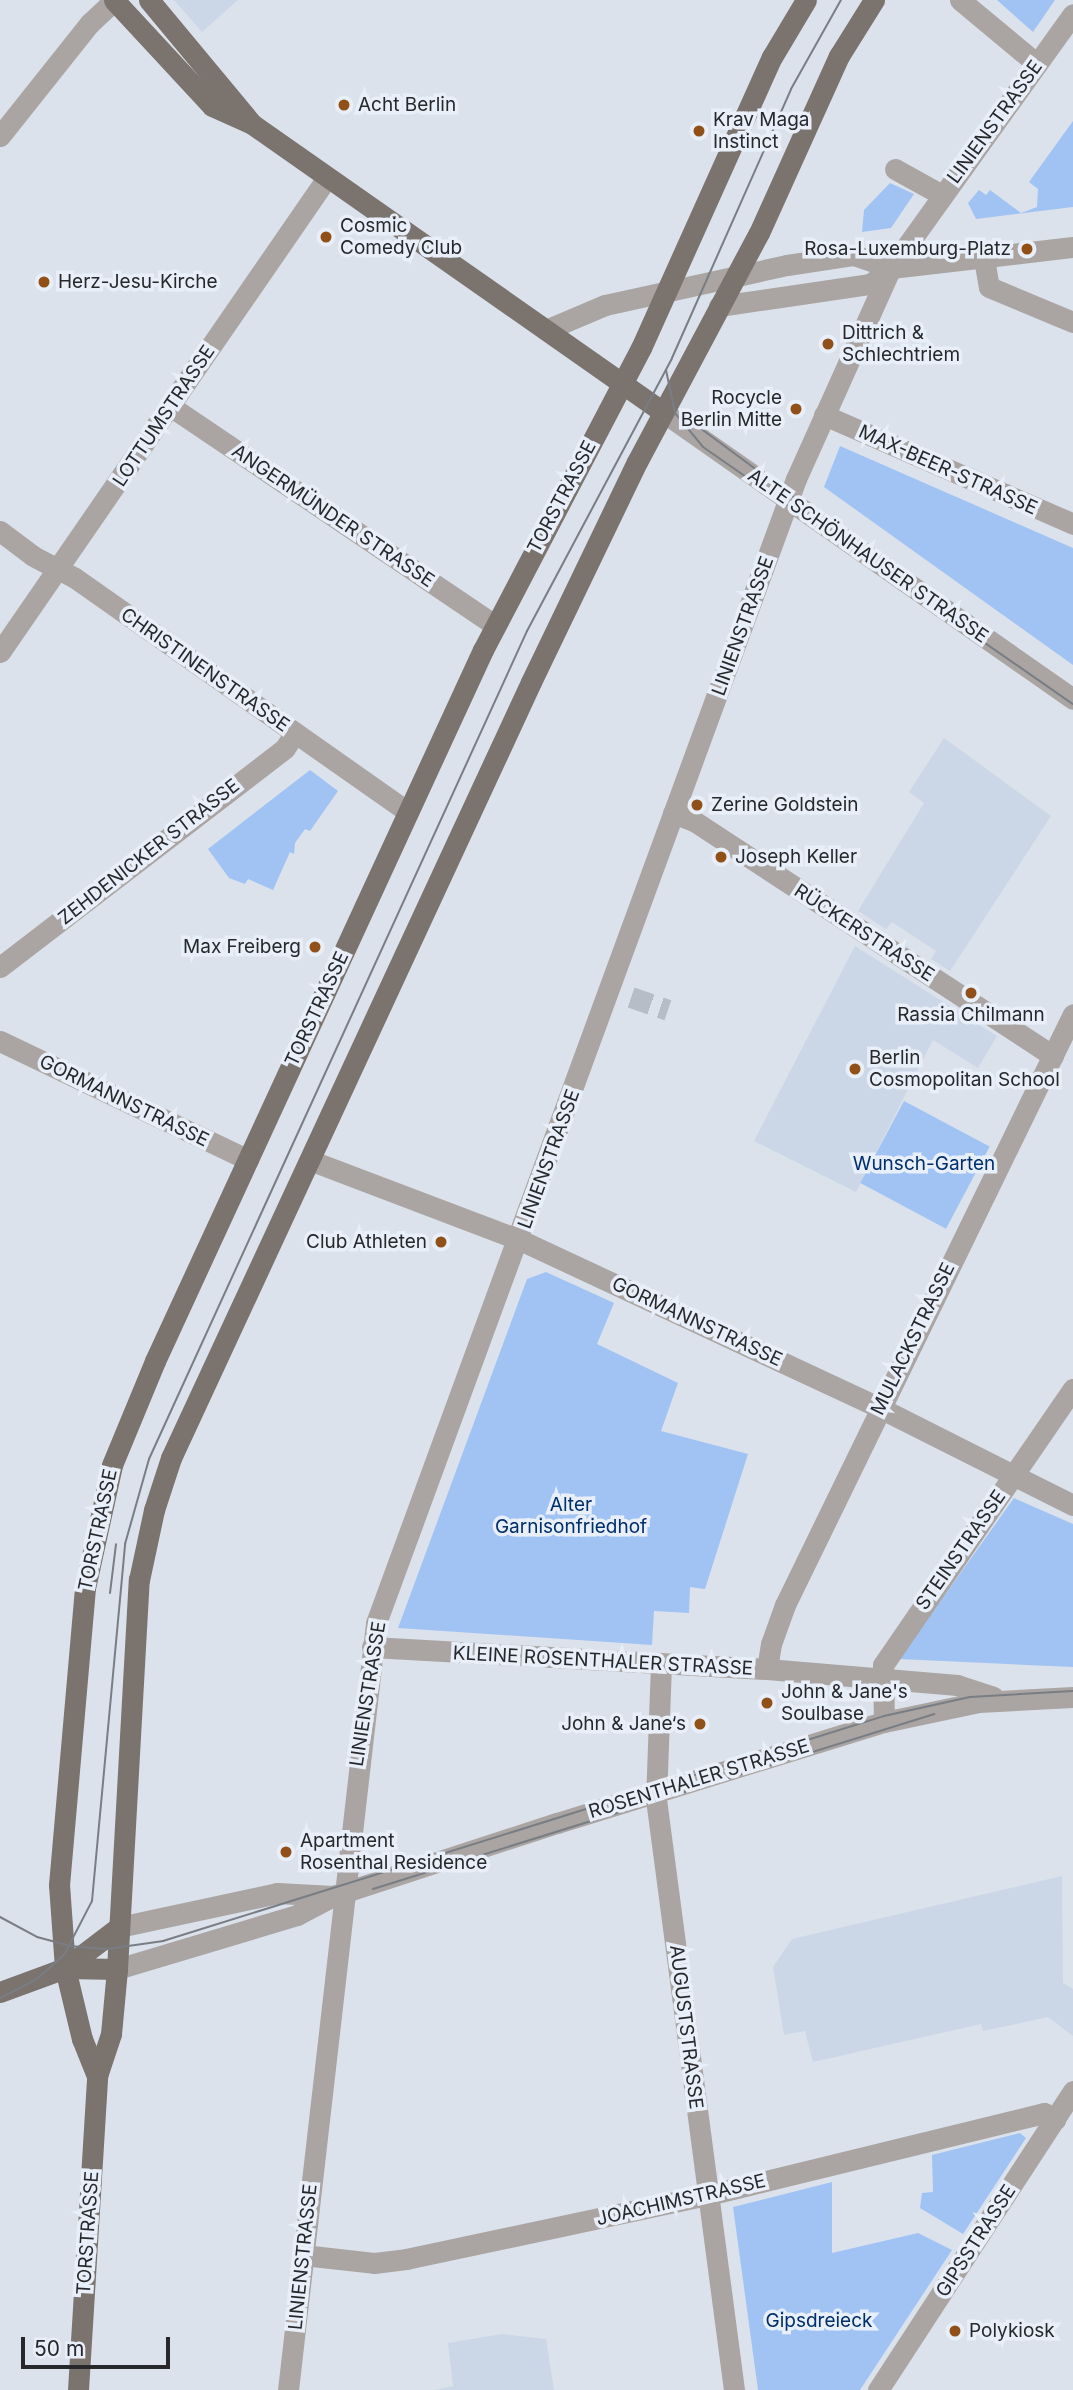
<!DOCTYPE html>
<html>
<head>
<meta charset="utf-8">
<style>
	body { margin:0 }
	#map { position:relative; width:1073px; height:2390px; overflow:hidden; background:#dbe2ec; font-family:Inter,sans-serif }
	div>[style] { position:absolute }
	[style*='--x'] { left:calc(var(--x)*1px); top:calc(var(--y)*1px); width:calc(var(--w)*1px); rotate:calc(var(--a)*1deg) }
	.built>* { inset:0; background:#cbd7e7 }
	.green>* { inset:0; background:#a1c3f3; transform-origin:0 0 }
	.minor-tunnel>* { height:21px; margin-top:-10.5px; transform-origin:0; background:repeating-linear-gradient(90deg,#b7bdc6 0 21px,transparent 0 31px) }
	.minor>* { height:21px; margin:-10.5px; padding:0 10.5px; transform-origin:10.5px; border-radius:10.5px; background:#aaa5a2 }
	.major>* { height:21px; margin:-10.5px; padding:0 10.5px; transform-origin:10.5px; border-radius:10.5px; background:#7b736e }
	.tram>* { height:2px; margin:-1px; padding:0 1px; transform-origin:1px; border-radius:1px; background:#797d84 }
	.dots>* { width:19px; height:19px; translate:-50% -50%; box-sizing:border-box; border:4px solid #e8eff9; border-radius:50% }
	span { translate:-50% -50%; white-space:nowrap; text-align:center; line-height:1.15; -webkit-text-stroke:7px #e8eff9; paint-order:stroke }
	.poi-label { font-size:19px; color:#26282c }
	.left { translate:0 -50%; text-align:left }
	.right { translate:-100% -50%; text-align:right }
	.street-label { font-size:19px; color:#26282c }
	.park-label { font-size:19px; color:#002f6b }
	.scale { position:absolute; left:21px; top:2337px; width:149px; height:32px; box-sizing:border-box; border:4px solid #26282c; border-top:0; padding-left:9px; font-size:21px; line-height:24px; white-space:nowrap; color:#26282c; -webkit-text-stroke:5px #e8eff9; paint-order:stroke }
</style>
</head>
<body>
<div id="map">
	<div class="built">
		<i style="clip-path:polygon(174px 0,238px 0,202px 32px)"></i>
		<i style="clip-path:polygon(944px 738px,1051px 816px,950px 971px,931px 959px,936px 951px,892px 922px,886px 929px,858px 911px,924px 803px,909px 792px)"></i>
		<i style="clip-path:polygon(855px 946px,997px 1036px,978px 1068px,933px 1040px,856px 1192px,754px 1141px)"></i>
		<i style="clip-path:polygon(1062px 1876px,1063px 1983px,1073px 1989px,1073px 2036px,1048px 2017px,983px 2031px,981px 2024px,813px 2062px,805px 2031px,784px 2035px,773px 1967px,792px 1939px)"></i>
		<i style="clip-path:polygon(502px 2334px,546px 2339px,554px 2390px,434px 2390px,453px 2386px,448px 2343px)"></i>
	</div>
	<div class="green">
		<i style="clip-path:polygon(997px 0,1055px 0,1033px 32px)"></i>
		<i style="clip-path:polygon(1073px 121px,1073px 207px,976px 219px,968px 203px,979px 190px,986px 195px,990px 190px,1021px 213px,1037px 207px,1038px 189px,1029px 182px)"></i>
		<i style="clip-path:polygon(890px 183px,914px 194px,891px 228px,862px 232px,864px 210px)"></i>
		<i style="clip-path:polygon(840px 446px,1073px 548px,1073px 665px,824px 487px)"></i>
		<i style="clip-path:polygon(310px 770px,338px 791px,310px 831px,305px 829px,295px 843px,294px 854px,290px 852px,273px 890px,248px 879px,245px 884px,229px 878px,208px 849px)"></i>
		<i style="left:904px;top:1101px;width:97px;height:93px;rotate:28deg"></i>
		<i style="clip-path:polygon(546px 1272px,614px 1303px,597px 1344px,678px 1383px,661px 1431px,748px 1454px,705px 1589px,690px 1587px,689px 1613px,654px 1611px,652px 1645px,398px 1628px,527px 1279px)"></i>
		<i style="clip-path:polygon(1014px 1498px,1073px 1524px,1073px 1667px,899px 1659px)"></i>
		<i style="clip-path:polygon(1020px 2133px,1026px 2138px,963px 2234px,920px 2208px,922px 2193px,933px 2192px,932px 2155px)"></i>
		<i style="clip-path:polygon(832px 2182px,832px 2253px,918px 2233px,952px 2250px,860px 2390px,758px 2390px,733px 2207px)"></i>
	</div>
	<div class="minor-tunnel">
		<i style="--x:631;--y:997;--w:39;--a:19"></i>
	</div>
	<div class="minor">
		<i style="--x:960;--y:0;--w:100;--a:39.7"></i>
		<i style="--x:0;--y:136;--w:144;--a:-51.5"></i>
		<i style="--x:90;--y:23;--w:33;--a:-43"></i>
		<i style="--x:895;--y:169;--w:54;--a:29"></i>
		<i style="--x:984;--y:259;--w:28;--a:80"></i>
		<i style="--x:989;--y:287;--w:91;--a:22.6"></i>
		<i style="--x:719;--y:306;--w:153;--a:-8.3"></i>
		<i style="--x:870;--y:284;--w:24;--a:-36"></i>
		<i style="--x:546;--y:330;--w:64;--a:-23"></i>
		<i style="--x:605;--y:305;--w:186;--a:-12.4"></i>
		<i style="--x:787;--y:265;--w:68;--a:-8.5"></i>
		<i style="--x:854;--y:255;--w:39;--a:19"></i>
		<i style="--x:891;--y:268;--w:183;--a:-6.6"></i>
		<i style="--x:170;--y:406;--w:392;--a:34"></i>
		<i style="--x:663;--y:412;--w:500;--a:34.99"></i>
		<i style="--x:824;--y:415;--w:272;--a:23.6"></i>
		<i style="--x:0;--y:531;--w:41;--a:37.1"></i>
		<i style="--x:33;--y:556;--w:47;--a:27.6"></i>
		<i style="--x:75;--y:578;--w:407;--a:35.1"></i>
		<i style="--x:0;--y:652;--w:574;--a:-55.42"></i>
		<i style="--x:673;--y:813;--w:22;--a:21"></i>
		<i style="--x:694;--y:821;--w:429;--a:33.2"></i>
		<i style="--x:0;--y:967;--w:359;--a:-37.5"></i>
		<i style="--x:285;--y:748;--w:17;--a:-57"></i>
		<i style="--x:0;--y:1041;--w:275;--a:25.6"></i>
		<i style="--x:312;--y:1161;--w:222;--a:20.8"></i>
		<i style="--x:520;--y:1240;--w:397;--a:25"></i>
		<i style="--x:880;--y:1408;--w:216;--a:26.7"></i>
		<i style="--x:372;--y:1647;--w:396;--a:3.2"></i>
		<i style="--x:767;--y:1669;--w:191;--a:4.8"></i>
		<i style="--x:957;--y:1685;--w:38;--a:18"></i>
		<i style="--x:661;--y:1664;--w:135;--a:92.1"></i>
		<i style="--x:656;--y:1799;--w:596;--a:82.48"></i>
		<i style="--x:767;--y:1669;--w:25;--a:-81"></i>
		<i style="--x:771;--y:1644;--w:41;--a:-70.3"></i>
		<i style="--x:785;--y:1605;--w:657;--a:-64.02"></i>
		<i style="--x:884;--y:1722;--w:57;--a:-91"></i>
		<i style="--x:883;--y:1665;--w:335;--a:-55.5"></i>
		<i style="--x:119;--y:1927;--w:162;--a:-12.1"></i>
		<i style="--x:277;--y:1893;--w:56;--a:3.1"></i>
		<i style="--x:117;--y:1969;--w:188;--a:-16.7"></i>
		<i style="--x:297;--y:1915;--w:41;--a:-27.8"></i>
		<i style="--x:333;--y:1896;--w:236;--a:-18.1"></i>
		<i style="--x:557;--y:1823;--w:342;--a:-17.2"></i>
		<i style="--x:884;--y:1722;--w:97;--a:-11.9"></i>
		<i style="--x:979;--y:1702;--w:94;--a:-3"></i>
		<i style="--x:303;--y:2255;--w:71;--a:6.4"></i>
		<i style="--x:374;--y:2263;--w:32;--a:-7"></i>
		<i style="--x:406;--y:2259;--w:309;--a:-12"></i>
		<i style="--x:708;--y:2195;--w:346;--a:-13.7"></i>
		<i style="--x:1044;--y:2113;--w:13;--a:29"></i>
		<i style="--x:288;--y:2390;--w:772;--a:-83.45"></i>
		<i style="--x:376;--y:1623;--w:1219;--a:-69.84"></i>
		<i style="--x:796;--y:479;--w:231;--a:-65.8"></i>
		<i style="--x:891;--y:268;--w:312;--a:-54.4"></i>
		<i style="--x:878;--y:2390;--w:357;--a:-56.9"></i>
	</div>
	<div class="major">
		<i style="--x:114;--y:0;--w:144;--a:47.2"></i>
		<i style="--x:212;--y:106;--w:44;--a:24.2"></i>
		<i style="--x:252;--y:124;--w:502;--a:35.02"></i>
		<i style="--x:149;--y:0;--w:160;--a:50.3"></i>
		<i style="--x:65;--y:1968;--w:52;--a:1.1"></i>
		<i style="--x:0;--y:1992;--w:69;--a:-20.3"></i>
		<i style="--x:65;--y:1968;--w:68;--a:-37.2"></i>
		<i style="--x:97;--y:2076;--w:40;--a:-112"></i>
		<i style="--x:82;--y:2039;--w:73;--a:-103.5"></i>
		<i style="--x:65;--y:1968;--w:83;--a:-94.1"></i>
		<i style="--x:59;--y:1885;--w:298;--a:-85"></i>
		<i style="--x:85;--y:1588;--w:126;--a:-77.6"></i>
		<i style="--x:112;--y:1465;--w:113;--a:-67.5"></i>
		<i style="--x:155;--y:1361;--w:783;--a:-65.24"></i>
		<i style="--x:483;--y:650;--w:341;--a:-62.4"></i>
		<i style="--x:641;--y:348;--w:319;--a:-65.8"></i>
		<i style="--x:772;--y:57;--w:66;--a:-59.2"></i>
		<i style="--x:78;--y:2390;--w:315;--a:-86.5"></i>
		<i style="--x:97;--y:2076;--w:44;--a:-71.6"></i>
		<i style="--x:111;--y:2034;--w:65;--a:-84.7"></i>
		<i style="--x:117;--y:1969;--w:390;--a:-86.8"></i>
		<i style="--x:139;--y:1580;--w:72;--a:-77.9"></i>
		<i style="--x:154;--y:1510;--w:55;--a:-71.9"></i>
		<i style="--x:171;--y:1458;--w:855;--a:-65.11"></i>
		<i style="--x:531;--y:682;--w:244;--a:-64.3"></i>
		<i style="--x:637;--y:462;--w:259;--a:-62"></i>
		<i style="--x:759;--y:233;--w:194;--a:-65.7"></i>
		<i style="--x:839;--y:56;--w:66;--a:-58"></i>
	</div>
	<div class="tram">
		<i style="--x:666;--y:370;--w:44;--a:78.2"></i>
		<i style="--x:675;--y:413;--w:44;--a:50.5"></i>
		<i style="--x:703;--y:447;--w:450;--a:34.8"></i>
		<i style="--x:692;--y:422;--w:182;--a:36.5"></i>
		<i style="--x:110;--y:1593;--w:49;--a:-83"></i>
		<i style="--x:373;--y:1889;--w:588;--a:-17.32"></i>
		<i style="--x:0;--y:1917;--w:42;--a:28.4"></i>
		<i style="--x:37;--y:1937;--w:34;--a:15"></i>
		<i style="--x:70;--y:1946;--w:37;--a:5"></i>
		<i style="--x:107;--y:1949;--w:57;--a:-8.1"></i>
		<i style="--x:163;--y:1941;--w:755;--a:-17.33"></i>
		<i style="--x:884;--y:1716;--w:88;--a:-12.5"></i>
		<i style="--x:970;--y:1697;--w:103;--a:-3.3"></i>
		<i style="--x:0;--y:1998;--w:42;--a:-27.2"></i>
		<i style="--x:37;--y:1979;--w:36;--a:-42"></i>
		<i style="--x:64;--y:1955;--w:61;--a:-62.6"></i>
		<i style="--x:92;--y:1901;--w:359;--a:-84.7"></i>
		<i style="--x:125;--y:1544;--w:88;--a:-74.2"></i>
		<i style="--x:149;--y:1459;--w:910;--a:-65.46"></i>
		<i style="--x:527;--y:631;--w:309;--a:-62"></i>
		<i style="--x:672;--y:358;--w:294;--a:-66.1"></i>
		<i style="--x:791;--y:89;--w:102;--a:-60.7"></i>
	</div>
	<div class="dots">
		<i style="left:344px;top:105px;background:#905018"></i>
		<i style="left:699px;top:131px;background:#905018"></i>
		<i style="left:326px;top:237px;background:#905018"></i>
		<i style="left:1027px;top:249px;background:#905018"></i>
		<i style="left:44px;top:282px;background:#905018"></i>
		<i style="left:828px;top:344px;background:#905018"></i>
		<i style="left:796px;top:409px;background:#905018"></i>
		<i style="left:697px;top:805px;background:#905018"></i>
		<i style="left:721px;top:857px;background:#905018"></i>
		<i style="left:315px;top:947px;background:#905018"></i>
		<i style="left:971px;top:993px;background:#905018"></i>
		<i style="left:855px;top:1069px;background:#905018"></i>
		<i style="left:441px;top:1242px;background:#905018"></i>
		<i style="left:767px;top:1703px;background:#905018"></i>
		<i style="left:700px;top:1724px;background:#905018"></i>
		<i style="left:286px;top:1852px;background:#905018"></i>
		<i style="left:955px;top:2331px;background:#905018"></i>
	</div>
	<div class="poi-label">
		<span class="left" style="left:358px;top:105px">Acht Berlin</span>
		<span class="left" style="left:713px;top:131px">Krav Maga<br>Instinct</span>
		<span class="left" style="left:340px;top:237px">Cosmic<br>Comedy Club</span>
		<span class="right" style="left:1011px;top:249px">Rosa-Luxemburg-Platz</span>
		<span class="left" style="left:58px;top:282px">Herz-Jesu-Kirche</span>
		<span class="left" style="left:842px;top:344px">Dittrich &amp;<br>Schlechtriem</span>
		<span class="right" style="left:782px;top:409px">Rocycle<br>Berlin Mitte</span>
		<span class="left" style="left:711px;top:805px">Zerine Goldstein</span>
		<span class="left" style="left:735px;top:857px">Joseph Keller</span>
		<span class="right" style="left:301px;top:947px">Max Freiberg</span>
		<span style="left:971px;top:1015px">Rassia Chilmann</span>
		<span class="left" style="left:869px;top:1069px">Berlin<br>Cosmopolitan School</span>
		<span class="right" style="left:427px;top:1242px">Club Athleten</span>
		<span class="left" style="left:781px;top:1703px">John &amp; Jane's<br>Soulbase</span>
		<span class="right" style="left:686px;top:1724px">John &amp; Jane‘s</span>
		<span class="left" style="left:300px;top:1852px">Apartment<br>Rosenthal Residence</span>
		<span class="left" style="left:969px;top:2331px">Polykiosk</span>
	</div>
	<div class="street-label">
		<span style="left:995px;top:122px;rotate:-54deg">LINIENSTRASSE</span>
		<span style="left:164px;top:416px;rotate:-56deg">LOTTUMSTRASSE</span>
		<span style="left:948px;top:470px;rotate:24deg">MAX-BEER-STRASSE</span>
		<span style="left:562px;top:497px;rotate:-62deg">TORSTRASSE</span>
		<span style="left:333px;top:516px;rotate:34deg">ANGERMÜNDER STRASSE</span>
		<span style="left:868px;top:556px;rotate:35deg">ALTE SCHÖNHAUSER STRASSE</span>
		<span style="left:743px;top:626px;rotate:-70deg">LINIENSTRASSE</span>
		<span style="left:205px;top:670px;rotate:35deg">CHRISTINENSTRASSE</span>
		<span style="left:149px;top:852px;rotate:-38deg">ZEHDENICKER STRASSE</span>
		<span style="left:864px;top:933px;rotate:33deg">RÜCKERSTRASSE</span>
		<span style="left:317px;top:1009px;rotate:-65deg">TORSTRASSE</span>
		<span style="left:124px;top:1101px;rotate:26deg">GORMANNSTRASSE</span>
		<span style="left:549px;top:1159px;rotate:-70deg">LINIENSTRASSE</span>
		<span style="left:697px;top:1322px;rotate:25deg">GORMANNSTRASSE</span>
		<span style="left:913px;top:1339px;rotate:-64deg">MULACKSTRASSE</span>
		<span style="left:98px;top:1530px;rotate:-78deg">TORSTRASSE</span>
		<span style="left:961px;top:1550px;rotate:-55deg">STEINSTRASSE</span>
		<span style="left:603px;top:1661px;rotate:3deg">KLEINE ROSENTHALER STRASSE</span>
		<span style="left:368px;top:1694px;rotate:-81deg">LINIENSTRASSE</span>
		<span style="left:699px;top:1779px;rotate:-17deg">ROSENTHALER STRASSE</span>
		<span style="left:686px;top:2027px;rotate:83deg">AUGUSTSTRASSE</span>
		<span style="left:681px;top:2200px;rotate:-13deg">JOACHIMSTRASSE</span>
		<span style="left:88px;top:2233px;rotate:-86deg">TORSTRASSE</span>
		<span style="left:976px;top:2241px;rotate:-57deg">GIPSSTRASSE</span>
		<span style="left:303px;top:2257px;rotate:-84deg">LINIENSTRASSE</span>
	</div>
	<div class="park-label">
		<span style="left:924px;top:1164px">Wunsch-Garten</span>
		<span style="left:571px;top:1516px">Alter<br>Garnisonfriedhof</span>
		<span style="left:819px;top:2321px">Gipsdreieck</span>
	</div>
	<div class="scale">50 m</div>
</div>
</body>
</html>
